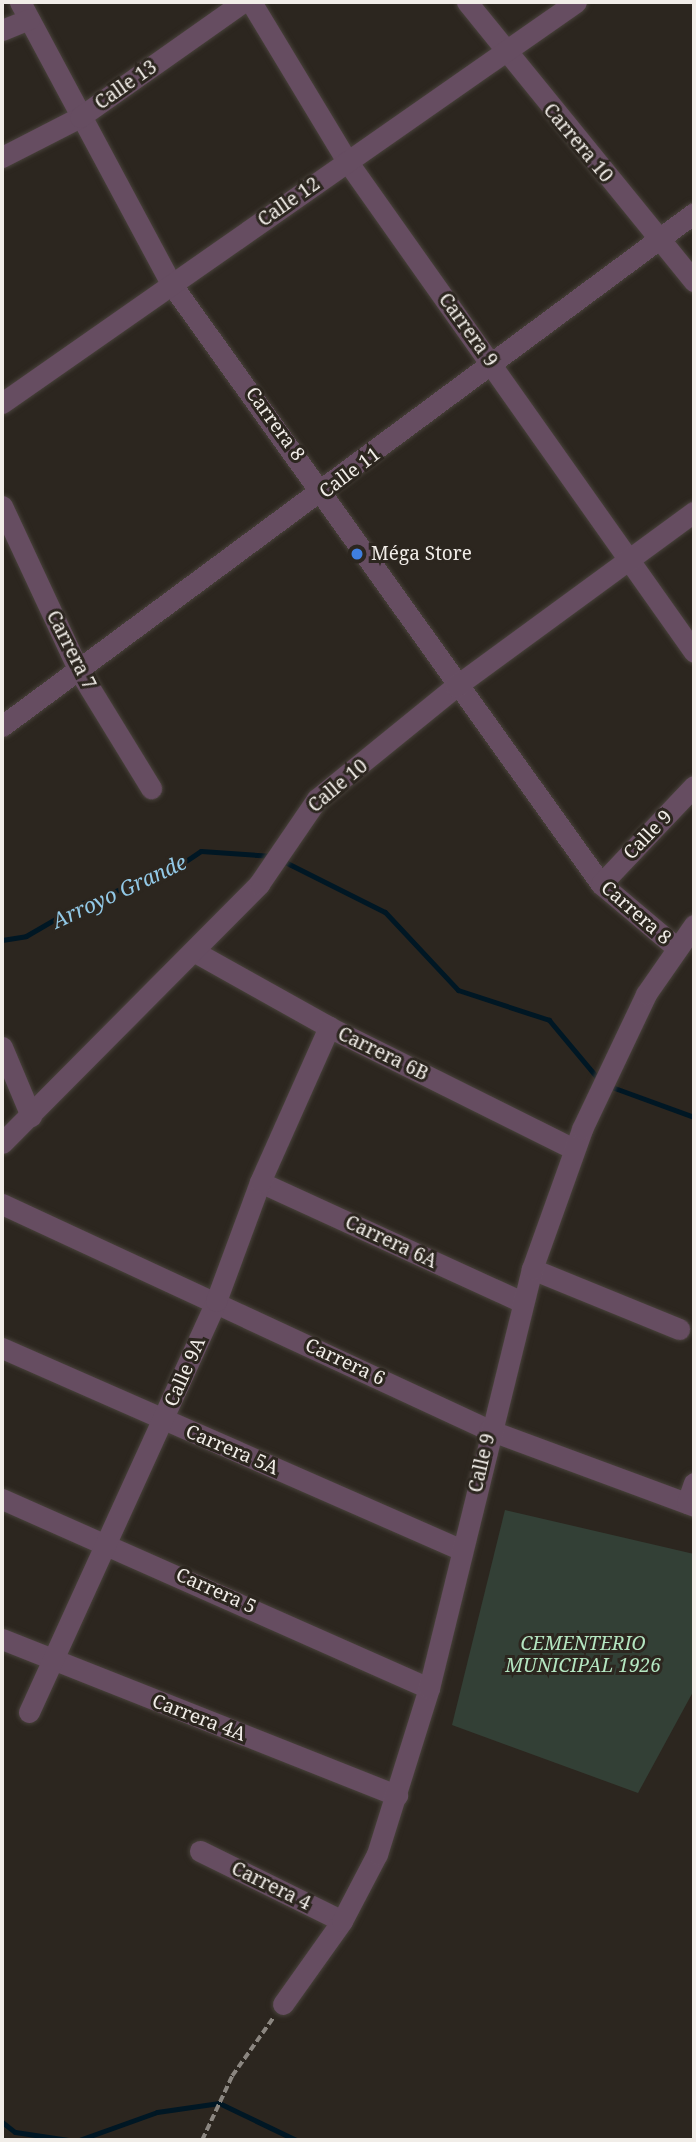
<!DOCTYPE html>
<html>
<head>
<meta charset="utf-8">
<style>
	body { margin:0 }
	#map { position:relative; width:696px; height:2142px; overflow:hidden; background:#2c261f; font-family:"Noto Serif",serif }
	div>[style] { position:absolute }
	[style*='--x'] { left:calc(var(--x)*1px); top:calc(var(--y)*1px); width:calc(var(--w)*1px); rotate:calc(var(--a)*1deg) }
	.green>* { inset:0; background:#334036 }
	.stream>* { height:5px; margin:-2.5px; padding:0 2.5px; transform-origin:2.5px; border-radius:2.5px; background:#001724 }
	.path>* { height:3.5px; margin-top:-1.75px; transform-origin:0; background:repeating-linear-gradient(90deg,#8b8680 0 7px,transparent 0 10.5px) }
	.roads { filter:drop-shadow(0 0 2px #48423b) drop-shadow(0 0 2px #48423b) }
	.minor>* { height:21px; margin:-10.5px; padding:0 10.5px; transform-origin:10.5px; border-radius:10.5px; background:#664d61 }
	.dots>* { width:19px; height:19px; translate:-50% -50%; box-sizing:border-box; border:4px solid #2c261f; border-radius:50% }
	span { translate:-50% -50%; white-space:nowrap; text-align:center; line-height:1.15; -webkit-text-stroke:6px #2c261f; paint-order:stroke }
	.street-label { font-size:19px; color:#f1ede8 }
	.poi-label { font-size:19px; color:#f1ede8 }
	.left { translate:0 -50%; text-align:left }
	.park-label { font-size:19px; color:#b4e6c1; font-style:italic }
	.water-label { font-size:21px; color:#92c9e7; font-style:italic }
	.frame { position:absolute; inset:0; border:4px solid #f1ede8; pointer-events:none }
</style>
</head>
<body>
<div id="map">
	<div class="green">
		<i style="clip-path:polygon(505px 1510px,694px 1554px,694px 1690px,638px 1793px,452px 1725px)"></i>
	</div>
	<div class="stream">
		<i style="--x:281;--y:860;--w:116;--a:26.6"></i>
		<i style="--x:385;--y:912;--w:107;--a:46.9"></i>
		<i style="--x:458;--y:990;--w:96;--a:18.2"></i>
		<i style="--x:549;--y:1020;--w:80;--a:50.1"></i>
		<i style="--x:2;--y:940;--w:24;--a:-9"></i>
		<i style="--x:26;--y:936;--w:66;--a:-30.1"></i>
		<i style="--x:83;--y:903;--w:97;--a:-20.5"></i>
		<i style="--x:174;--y:869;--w:32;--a:-34"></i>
		<i style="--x:201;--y:851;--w:71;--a:4"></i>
		<i style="--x:609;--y:1086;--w:90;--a:20"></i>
		<i style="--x:2;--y:2122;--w:16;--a:38"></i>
		<i style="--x:15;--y:2132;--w:54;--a:8.6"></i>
		<i style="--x:79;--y:2140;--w:83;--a:-19.7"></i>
		<i style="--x:157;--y:2112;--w:63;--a:-8.3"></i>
		<i style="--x:219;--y:2103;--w:85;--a:25.7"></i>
	</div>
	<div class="path">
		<i style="--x:202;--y:2140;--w:71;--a:-64.9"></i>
		<i style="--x:232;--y:2076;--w:71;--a:-54.7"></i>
	</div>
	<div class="roads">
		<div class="minor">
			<i style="--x:20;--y:2;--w:321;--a:61.8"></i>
			<i style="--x:172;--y:285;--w:737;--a:54.39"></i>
			<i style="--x:601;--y:884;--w:99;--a:40.1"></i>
			<i style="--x:251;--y:2;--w:186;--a:58.9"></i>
			<i style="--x:347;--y:161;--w:601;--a:54.75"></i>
			<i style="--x:467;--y:2;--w:360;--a:50.9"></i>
			<i style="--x:2;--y:30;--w:29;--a:-22"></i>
			<i style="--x:2;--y:157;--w:88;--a:-27.1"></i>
			<i style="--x:80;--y:117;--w:199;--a:-35.2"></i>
			<i style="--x:2;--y:403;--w:700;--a:-34.94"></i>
			<i style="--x:2;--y:506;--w:180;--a:65"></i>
			<i style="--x:78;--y:669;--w:140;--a:58.5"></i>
			<i style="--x:2;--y:726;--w:861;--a:-36.55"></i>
			<i style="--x:601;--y:884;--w:135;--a:-46.5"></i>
			<i style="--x:195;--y:952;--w:154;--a:29.2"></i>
			<i style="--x:329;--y:1027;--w:274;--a:26.5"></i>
			<i style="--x:2;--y:1047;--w:75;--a:67.2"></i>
			<i style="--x:2;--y:1143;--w:365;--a:-45.2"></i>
			<i style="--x:259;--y:884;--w:103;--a:-55.7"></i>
			<i style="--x:317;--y:799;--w:179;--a:-39.1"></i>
			<i style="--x:456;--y:686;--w:295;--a:-36.2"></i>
			<i style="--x:260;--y:1182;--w:288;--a:24.6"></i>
			<i style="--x:2;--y:1204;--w:537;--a:24.89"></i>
			<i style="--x:489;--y:1430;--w:219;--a:20.3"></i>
			<i style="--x:532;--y:1269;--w:159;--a:22.2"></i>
			<i style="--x:2;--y:1348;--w:502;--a:23.71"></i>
			<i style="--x:2;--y:1499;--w:467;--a:23.9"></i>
			<i style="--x:687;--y:1503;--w:21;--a:-71"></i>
			<i style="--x:2;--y:1639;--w:425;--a:21.6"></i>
			<i style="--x:29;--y:1712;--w:452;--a:-65.5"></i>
			<i style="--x:216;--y:1301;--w:127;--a:-69.7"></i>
			<i style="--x:260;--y:1182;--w:170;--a:-66"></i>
			<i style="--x:200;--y:1851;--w:158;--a:26.2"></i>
			<i style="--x:283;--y:2004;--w:102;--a:-54.6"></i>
			<i style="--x:342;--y:1921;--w:76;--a:-62.4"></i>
			<i style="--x:377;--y:1854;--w:174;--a:-72.6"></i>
			<i style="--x:429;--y:1688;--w:431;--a:-76.2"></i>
			<i style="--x:532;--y:1269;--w:149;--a:-70.3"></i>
			<i style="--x:582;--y:1129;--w:149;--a:-64.6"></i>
			<i style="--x:646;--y:994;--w:84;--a:-55.2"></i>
		</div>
	</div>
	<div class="dots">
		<i style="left:357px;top:554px;background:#3f7fe0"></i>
	</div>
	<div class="street-label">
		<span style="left:126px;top:85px;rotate:-35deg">Calle 13</span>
		<span style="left:578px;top:143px;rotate:50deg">Carrera 10</span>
		<span style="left:289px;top:202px;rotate:-35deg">Calle 12</span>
		<span style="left:468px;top:330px;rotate:54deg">Carrera 9</span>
		<span style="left:275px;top:424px;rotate:54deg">Carrera 8</span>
		<span style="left:350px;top:473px;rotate:-37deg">Calle 11</span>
		<span style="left:71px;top:650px;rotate:63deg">Carrera 7</span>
		<span style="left:338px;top:786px;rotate:-40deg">Calle 10</span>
		<span style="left:648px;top:835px;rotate:-46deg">Calle 9</span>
		<span style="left:636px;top:913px;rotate:41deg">Carrera 8</span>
		<span style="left:383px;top:1054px;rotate:26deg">Carrera 6B</span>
		<span style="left:391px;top:1242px;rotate:25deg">Carrera 6A</span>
		<span style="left:345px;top:1362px;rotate:25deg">Carrera 6</span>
		<span style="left:185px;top:1372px;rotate:-66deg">Calle 9A</span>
		<span style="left:232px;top:1450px;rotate:23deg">Carrera 5A</span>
		<span style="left:482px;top:1463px;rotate:-77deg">Calle 9</span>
		<span style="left:216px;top:1591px;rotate:24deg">Carrera 5</span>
		<span style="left:199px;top:1718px;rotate:21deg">Carrera 4A</span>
		<span style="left:271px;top:1886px;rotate:26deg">Carrera 4</span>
	</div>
	<div class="poi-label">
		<span class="left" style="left:371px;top:554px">Méga Store</span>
	</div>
	<div class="park-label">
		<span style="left:583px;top:1655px">CEMENTERIO<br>MUNICIPAL 1926</span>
	</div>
	<div class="water-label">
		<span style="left:119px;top:891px;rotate:-25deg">Arroyo Grande</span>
	</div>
	<div class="frame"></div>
</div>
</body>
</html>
